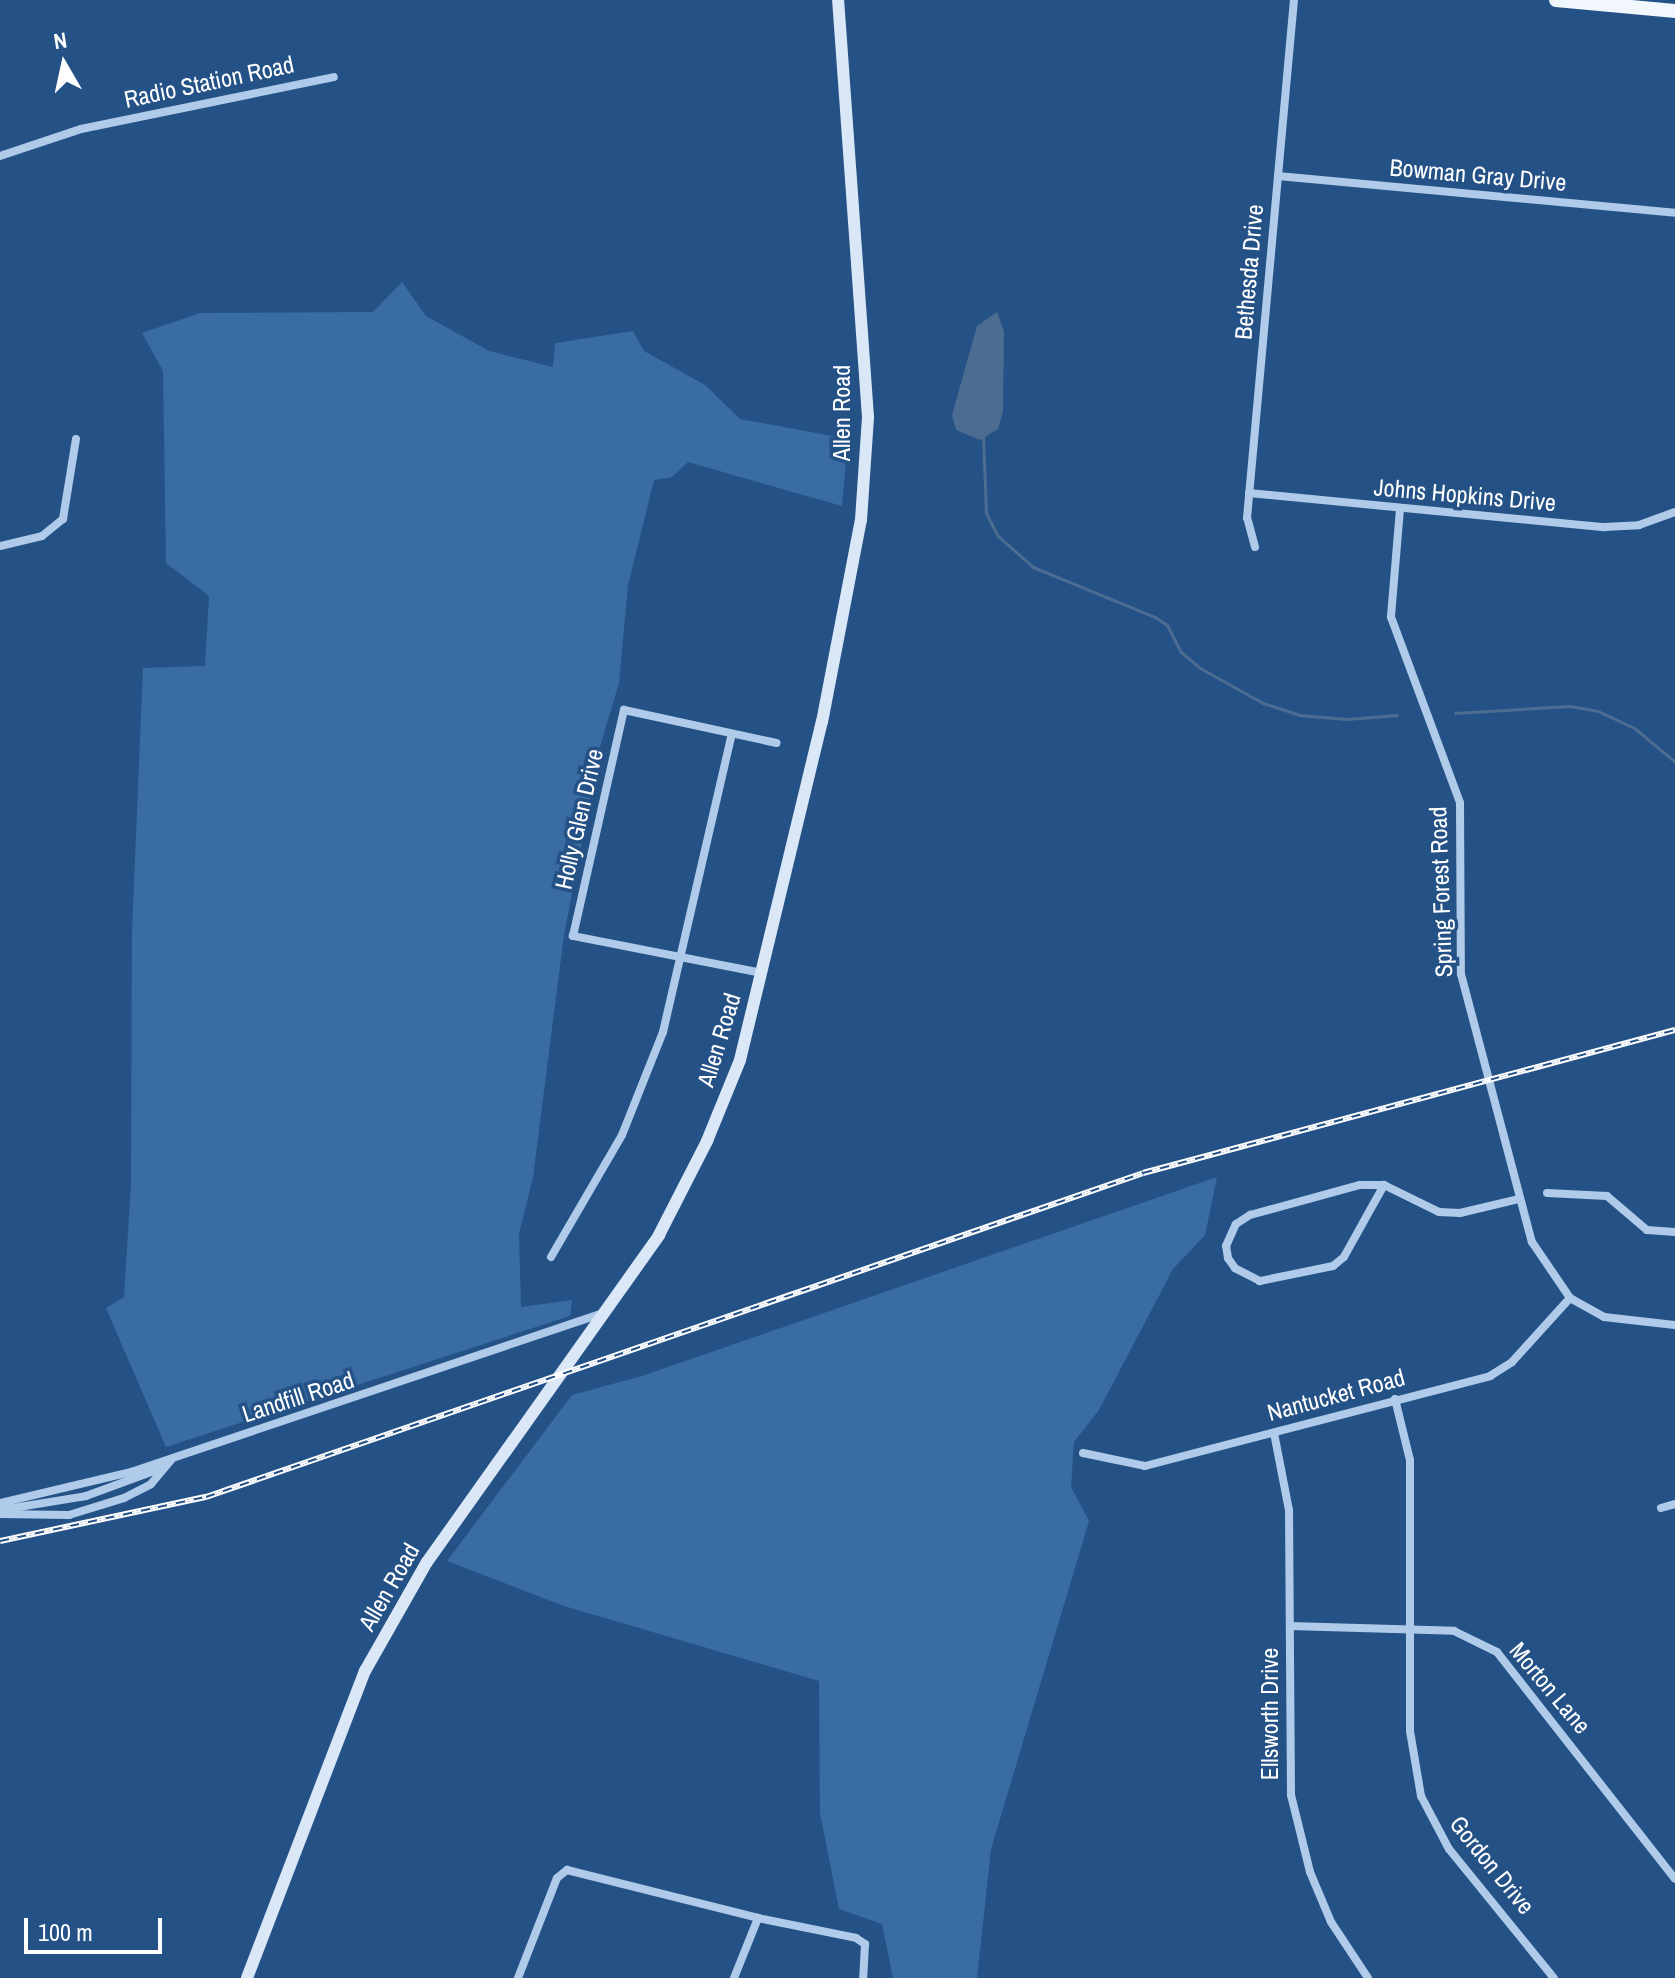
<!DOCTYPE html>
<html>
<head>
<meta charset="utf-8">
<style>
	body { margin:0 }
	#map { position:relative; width:1675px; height:1978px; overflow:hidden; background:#255286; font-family:"Archivo Narrow",sans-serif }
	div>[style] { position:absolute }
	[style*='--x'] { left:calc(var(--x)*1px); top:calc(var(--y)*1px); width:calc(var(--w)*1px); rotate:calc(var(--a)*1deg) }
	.green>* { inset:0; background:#396ca3 }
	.water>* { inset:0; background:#4c6c91 }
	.stream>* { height:3px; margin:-1.5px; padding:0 1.5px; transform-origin:1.5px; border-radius:1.5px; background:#4c6c91 }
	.street>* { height:8px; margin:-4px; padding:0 4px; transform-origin:4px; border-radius:4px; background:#afcbe9 }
	.secondary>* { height:12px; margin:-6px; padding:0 6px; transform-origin:6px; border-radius:6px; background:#dae7f7 }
	.primary>* { height:14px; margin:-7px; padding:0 7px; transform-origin:7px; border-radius:7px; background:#f2f7fe }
	.rail>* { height:6px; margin-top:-3px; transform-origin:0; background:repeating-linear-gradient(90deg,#255286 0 9px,#fff 0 18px); box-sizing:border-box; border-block:2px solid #fff }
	span { translate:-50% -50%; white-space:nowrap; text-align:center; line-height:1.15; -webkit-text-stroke:7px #255286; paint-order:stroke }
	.street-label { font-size:24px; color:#fff }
	.north { position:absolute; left:24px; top:24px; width:80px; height:80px; -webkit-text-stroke:6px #255286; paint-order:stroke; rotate:351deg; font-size:22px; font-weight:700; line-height:32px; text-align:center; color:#fff }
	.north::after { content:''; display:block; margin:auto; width:28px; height:36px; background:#fff; clip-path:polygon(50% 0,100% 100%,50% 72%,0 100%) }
	.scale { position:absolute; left:24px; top:1918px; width:138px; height:36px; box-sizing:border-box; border:4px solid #fff; border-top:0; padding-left:10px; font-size:24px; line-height:28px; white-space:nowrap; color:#fff; -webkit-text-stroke:6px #255286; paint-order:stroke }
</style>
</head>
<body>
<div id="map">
	<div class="green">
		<i style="clip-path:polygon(402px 282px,426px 316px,489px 351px,553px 367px,555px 343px,633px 331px,644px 351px,705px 385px,740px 419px,848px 439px,842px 506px,688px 462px,672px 477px,654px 480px,628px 585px,619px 683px,601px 743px,564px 935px,533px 1177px,519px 1234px,521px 1307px,572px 1300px,570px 1316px,166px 1447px,106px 1308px,124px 1297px,131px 1185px,132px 931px,143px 668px,205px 666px,209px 596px,166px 563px,163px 371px,142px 333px,200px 313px,373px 312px)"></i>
		<i style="clip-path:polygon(1217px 1177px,1205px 1235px,1173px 1269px,1099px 1410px,1074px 1442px,1071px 1487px,1089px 1521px,991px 1849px,977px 1978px,893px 1978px,882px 1924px,839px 1909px,820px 1813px,819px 1681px,564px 1606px,447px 1561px,572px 1395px,642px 1376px)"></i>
	</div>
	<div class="water">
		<i style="clip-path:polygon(997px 312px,1004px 331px,1003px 411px,998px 429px,980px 440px,956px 430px,952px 415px,977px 326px)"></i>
	</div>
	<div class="stream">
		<i style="--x:983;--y:437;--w:76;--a:87.7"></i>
		<i style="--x:986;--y:513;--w:25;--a:63"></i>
		<i style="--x:997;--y:535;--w:48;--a:41.6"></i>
		<i style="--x:1033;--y:567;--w:132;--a:22.3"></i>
		<i style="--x:1155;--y:617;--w:14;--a:34"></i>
		<i style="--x:1167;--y:625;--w:30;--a:63"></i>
		<i style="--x:1181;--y:652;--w:25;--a:40"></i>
		<i style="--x:1200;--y:668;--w:72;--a:29.1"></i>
		<i style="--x:1263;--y:703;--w:38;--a:18"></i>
		<i style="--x:1299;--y:715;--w:48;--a:4.8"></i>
		<i style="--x:1347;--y:719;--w:50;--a:-4.6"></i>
		<i style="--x:1455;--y:713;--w:115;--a:-3.5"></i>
		<i style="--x:1570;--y:706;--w:28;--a:10"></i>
		<i style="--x:1598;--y:711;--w:38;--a:25"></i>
		<i style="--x:1633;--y:727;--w:55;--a:39.8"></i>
	</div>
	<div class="street">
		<i style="--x:0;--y:156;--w:85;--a:-18.4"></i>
		<i style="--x:81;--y:129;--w:258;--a:-11.6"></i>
		<i style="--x:1278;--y:176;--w:399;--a:5.3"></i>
		<i style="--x:1249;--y:493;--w:357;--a:5.5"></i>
		<i style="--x:1604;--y:527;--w:35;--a:-3"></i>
		<i style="--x:1639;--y:525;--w:38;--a:-20"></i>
		<i style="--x:1400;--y:509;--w:108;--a:94.8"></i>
		<i style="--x:1391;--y:617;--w:198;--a:69.6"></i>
		<i style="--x:1460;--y:803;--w:171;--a:89.7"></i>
		<i style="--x:1461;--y:974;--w:277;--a:75.2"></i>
		<i style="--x:1532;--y:1242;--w:68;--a:55.8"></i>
		<i style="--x:1570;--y:1298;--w:39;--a:29"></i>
		<i style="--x:1604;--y:1317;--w:71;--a:6.4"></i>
		<i style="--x:0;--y:546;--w:43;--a:-13.4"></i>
		<i style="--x:42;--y:536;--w:27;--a:-39"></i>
		<i style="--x:63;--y:519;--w:81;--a:-80.8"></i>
		<i style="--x:1255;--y:547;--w:30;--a:-105"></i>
		<i style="--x:1247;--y:518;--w:520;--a:-84.82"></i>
		<i style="--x:762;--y:973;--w:193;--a:-168.9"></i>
		<i style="--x:573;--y:936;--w:232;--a:-77.3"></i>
		<i style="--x:624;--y:710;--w:156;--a:12.2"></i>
		<i style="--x:1384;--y:1185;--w:82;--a:119.1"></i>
		<i style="--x:1344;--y:1257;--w:14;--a:141"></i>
		<i style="--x:1333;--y:1266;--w:75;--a:168.4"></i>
		<i style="--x:1260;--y:1281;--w:28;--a:-153"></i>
		<i style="--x:1235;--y:1268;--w:12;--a:-125"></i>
		<i style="--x:1228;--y:1258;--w:12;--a:-99"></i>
		<i style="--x:1226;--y:1246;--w:24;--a:-66"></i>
		<i style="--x:1236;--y:1224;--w:17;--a:-33"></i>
		<i style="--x:1250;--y:1215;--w:114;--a:-15.3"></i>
		<i style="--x:1360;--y:1185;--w:24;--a:0"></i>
		<i style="--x:1384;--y:1185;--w:61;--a:26.1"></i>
		<i style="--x:1439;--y:1212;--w:21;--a:3"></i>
		<i style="--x:1460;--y:1213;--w:61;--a:-13.3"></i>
		<i style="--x:1547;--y:1193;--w:60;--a:2.9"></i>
		<i style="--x:1607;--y:1196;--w:52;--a:40.4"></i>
		<i style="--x:1647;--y:1230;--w:28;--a:4"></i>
		<i style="--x:551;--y:1257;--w:141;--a:-59.8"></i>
		<i style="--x:622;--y:1135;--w:111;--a:-68.3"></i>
		<i style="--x:663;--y:1032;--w:306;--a:-77"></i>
		<i style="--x:1395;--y:1399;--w:63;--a:76.2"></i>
		<i style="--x:1410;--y:1460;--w:271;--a:90"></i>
		<i style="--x:1410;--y:1731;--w:66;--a:80.4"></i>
		<i style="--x:1421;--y:1796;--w:60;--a:62.2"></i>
		<i style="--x:1449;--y:1849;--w:166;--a:50.9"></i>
		<i style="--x:1274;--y:1433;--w:78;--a:79"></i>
		<i style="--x:1289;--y:1510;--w:285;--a:89.6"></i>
		<i style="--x:1291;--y:1795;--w:79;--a:76.1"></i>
		<i style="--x:1310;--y:1872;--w:54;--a:67.2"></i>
		<i style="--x:1331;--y:1922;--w:67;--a:56.5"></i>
		<i style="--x:1083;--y:1453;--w:63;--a:11.8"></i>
		<i style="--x:1145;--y:1466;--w:357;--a:-14.6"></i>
		<i style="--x:1490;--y:1376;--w:26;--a:-32"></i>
		<i style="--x:1512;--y:1362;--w:86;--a:-47.8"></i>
		<i style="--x:0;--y:1503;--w:135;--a:-13.3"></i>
		<i style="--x:131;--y:1472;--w:498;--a:-18.6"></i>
		<i style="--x:1661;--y:1508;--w:15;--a:-16"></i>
		<i style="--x:0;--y:1510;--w:87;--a:-9.2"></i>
		<i style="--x:86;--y:1496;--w:84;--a:-20.2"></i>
		<i style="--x:0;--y:1514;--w:69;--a:0.8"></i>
		<i style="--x:69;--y:1515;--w:58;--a:-17.2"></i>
		<i style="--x:124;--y:1498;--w:30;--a:-27"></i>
		<i style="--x:151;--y:1484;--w:31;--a:-50"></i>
		<i style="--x:1290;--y:1626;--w:164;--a:1.7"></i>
		<i style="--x:1454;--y:1631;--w:48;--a:26"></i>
		<i style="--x:1497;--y:1652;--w:288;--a:51.9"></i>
		<i style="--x:518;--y:1978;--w:107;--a:-68.7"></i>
		<i style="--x:557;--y:1878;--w:13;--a:-39"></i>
		<i style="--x:567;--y:1870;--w:197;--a:14.1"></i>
		<i style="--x:734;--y:1978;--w:65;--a:-68.2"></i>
		<i style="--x:758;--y:1918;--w:100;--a:11.5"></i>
		<i style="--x:856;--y:1938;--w:11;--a:34"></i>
		<i style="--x:865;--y:1944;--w:34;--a:93"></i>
	</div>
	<div class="secondary">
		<i style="--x:247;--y:1978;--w:329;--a:-69"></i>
		<i style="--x:365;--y:1671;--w:125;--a:-60.4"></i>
		<i style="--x:427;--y:1562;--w:401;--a:-54.6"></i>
		<i style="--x:659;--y:1235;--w:106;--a:-62.9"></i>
		<i style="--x:707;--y:1141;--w:87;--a:-67.8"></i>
		<i style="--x:740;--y:1060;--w:348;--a:-76.4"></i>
		<i style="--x:822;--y:722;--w:206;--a:-79.1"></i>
		<i style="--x:861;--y:520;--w:103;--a:-86.1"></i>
		<i style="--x:868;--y:417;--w:418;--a:-94.1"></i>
	</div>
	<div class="primary">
		<i style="--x:1556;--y:0;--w:120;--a:5.3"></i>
	</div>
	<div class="rail">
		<i style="--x:0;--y:1541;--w:211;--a:-12.1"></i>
		<i style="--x:206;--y:1497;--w:991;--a:-19.07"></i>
		<i style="--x:1143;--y:1173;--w:551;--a:-15.05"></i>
	</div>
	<div class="street-label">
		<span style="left:209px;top:82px;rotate:-12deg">Radio Station Road</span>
		<span style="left:1478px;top:175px;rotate:5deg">Bowman Gray Drive</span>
		<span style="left:1249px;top:272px;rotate:-85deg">Bethesda Drive</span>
		<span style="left:842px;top:413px;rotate:-90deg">Allen Road</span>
		<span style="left:1465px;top:495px;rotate:5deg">Johns Hopkins Drive</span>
		<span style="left:579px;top:819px;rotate:-77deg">Holly Glen Drive</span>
		<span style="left:1441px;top:892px;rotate:-92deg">Spring Forest Road</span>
		<span style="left:719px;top:1040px;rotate:-73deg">Allen Road</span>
		<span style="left:1336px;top:1395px;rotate:-15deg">Nantucket Road</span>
		<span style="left:298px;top:1397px;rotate:-18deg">Landfill Road</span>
		<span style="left:389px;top:1587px;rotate:-60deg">Allen Road</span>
		<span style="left:1550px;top:1688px;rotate:50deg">Morton Lane</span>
		<span style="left:1270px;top:1714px;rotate:-90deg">Ellsworth Drive</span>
		<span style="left:1492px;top:1865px;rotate:51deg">Gordon Drive</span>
	</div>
	<div class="north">N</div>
	<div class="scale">100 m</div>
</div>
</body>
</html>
